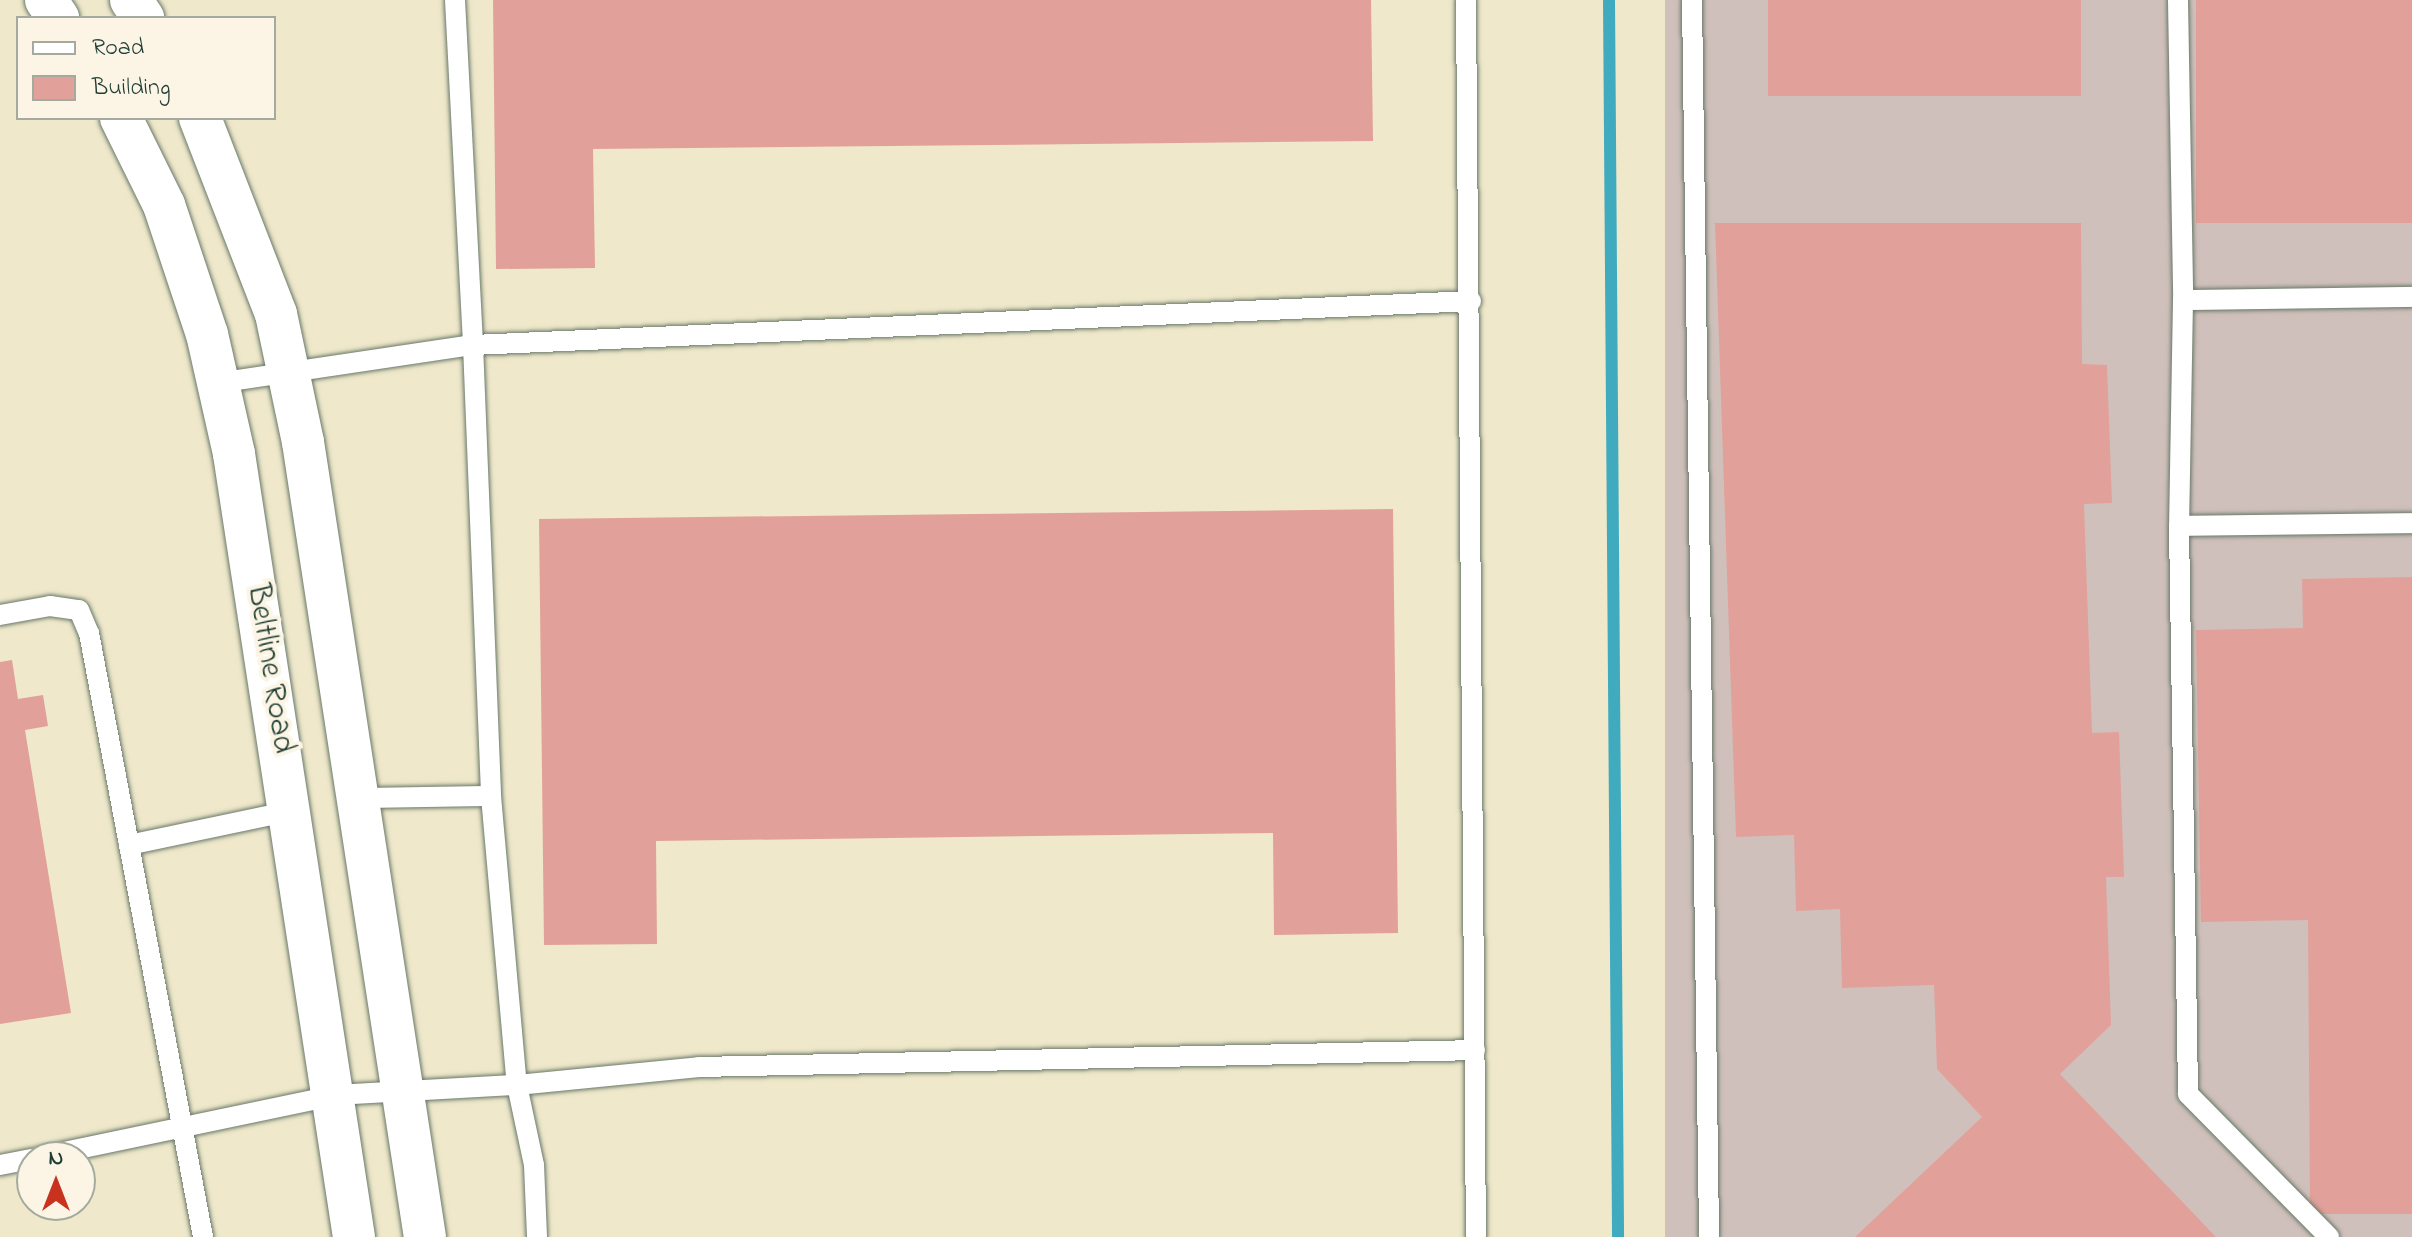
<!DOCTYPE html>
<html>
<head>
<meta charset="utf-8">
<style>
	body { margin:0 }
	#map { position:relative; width:2412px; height:1237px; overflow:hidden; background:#efe8cb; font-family:"Indie Flower",sans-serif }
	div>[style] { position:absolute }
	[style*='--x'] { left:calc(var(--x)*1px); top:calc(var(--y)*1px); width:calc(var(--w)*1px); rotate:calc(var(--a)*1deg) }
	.industrial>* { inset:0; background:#d0c0bb; transform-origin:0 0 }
	.stream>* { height:12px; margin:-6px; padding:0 6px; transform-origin:6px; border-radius:6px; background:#40abbf }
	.building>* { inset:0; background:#e2a09a; transform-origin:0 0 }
	.roads { filter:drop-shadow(0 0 2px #687969) drop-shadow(0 0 2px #687969) }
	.lane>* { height:20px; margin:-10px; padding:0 10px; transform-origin:10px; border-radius:10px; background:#fff }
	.street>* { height:42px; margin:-21px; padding:0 21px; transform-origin:21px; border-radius:21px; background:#fff }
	span { translate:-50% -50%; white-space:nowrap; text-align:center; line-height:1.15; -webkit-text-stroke:8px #fcf5e5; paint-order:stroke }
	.street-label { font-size:32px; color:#1f3d34 }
	.legend { position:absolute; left:16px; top:16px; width:260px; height:104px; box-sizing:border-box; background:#fcf5e5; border:2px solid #a4ab9e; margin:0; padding:10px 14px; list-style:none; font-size:24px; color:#1f3d34 }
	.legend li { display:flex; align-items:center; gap:16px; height:40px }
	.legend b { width:40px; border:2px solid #a4ab9e }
	.north { position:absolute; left:16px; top:1141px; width:80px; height:80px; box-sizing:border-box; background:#fcf5e5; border:2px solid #a4ab9e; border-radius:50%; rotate:0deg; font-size:22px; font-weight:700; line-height:32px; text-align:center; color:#1f3d34 }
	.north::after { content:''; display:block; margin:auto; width:28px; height:36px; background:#c8321e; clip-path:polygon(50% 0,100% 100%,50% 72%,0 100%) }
</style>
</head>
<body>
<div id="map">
	<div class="industrial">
		<i style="left:1665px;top:0;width:747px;height:1237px"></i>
	</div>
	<div class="stream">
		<i style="--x:1609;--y:0;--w:1237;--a:89.58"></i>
	</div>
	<div class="building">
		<i style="clip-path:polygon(493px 0,1371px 0,1373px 141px,593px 149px,595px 268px,496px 269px)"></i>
		<i style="left:1768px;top:0;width:313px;height:96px"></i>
		<i style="left:2196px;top:0;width:216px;height:223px"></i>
		<i style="clip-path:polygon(1715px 223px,2081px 223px,2082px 364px,2107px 365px,2112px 503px,2084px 504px,2092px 733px,2119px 732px,2124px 877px,2106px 877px,2111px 1025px,2060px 1074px,2216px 1237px,1855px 1237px,1982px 1117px,1937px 1069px,1934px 985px,1842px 988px,1840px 909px,1796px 911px,1794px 835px,1736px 837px)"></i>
		<i style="clip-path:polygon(1393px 509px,1398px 933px,1274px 935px,1273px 833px,656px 841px,657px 944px,544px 945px,539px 519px)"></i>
		<i style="clip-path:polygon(2412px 577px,2412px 1214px,2310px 1214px,2308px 920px,2201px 922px,2196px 630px,2303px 628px,2302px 579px)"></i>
		<i style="clip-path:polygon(12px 660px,18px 699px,43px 695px,48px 726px,25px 730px,71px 1013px,0 1024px,0 662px)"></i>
	</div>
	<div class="roads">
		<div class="lane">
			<i style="--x:455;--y:0;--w:345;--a:87"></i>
			<i style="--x:473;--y:345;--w:999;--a:-2.52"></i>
			<i style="--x:1466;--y:0;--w:1237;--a:89.54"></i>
			<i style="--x:1692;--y:0;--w:1237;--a:89.21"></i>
			<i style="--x:2178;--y:0;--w:300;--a:89"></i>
			<i style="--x:2412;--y:297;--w:229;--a:179.2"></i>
			<i style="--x:2183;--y:300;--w:226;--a:91"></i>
			<i style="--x:2179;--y:526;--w:233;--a:-0.7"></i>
			<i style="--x:218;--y:383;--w:258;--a:-8.5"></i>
			<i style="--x:473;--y:345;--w:451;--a:87.7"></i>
			<i style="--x:2179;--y:526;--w:568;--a:89.09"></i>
			<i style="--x:2188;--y:1094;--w:201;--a:45.4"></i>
			<i style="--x:0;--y:615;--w:51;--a:-10.2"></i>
			<i style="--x:50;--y:606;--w:29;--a:8"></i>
			<i style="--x:79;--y:610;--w:25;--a:67"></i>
			<i style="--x:89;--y:633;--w:615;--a:79.31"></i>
			<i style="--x:360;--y:798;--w:131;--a:-0.9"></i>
			<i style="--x:491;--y:796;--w:290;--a:84.9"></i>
			<i style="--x:517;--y:1085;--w:183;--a:-5.6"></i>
			<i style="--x:699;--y:1067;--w:776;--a:-1.25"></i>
			<i style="--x:129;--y:845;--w:166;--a:-11.9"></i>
			<i style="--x:40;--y:1157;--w:302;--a:-11.8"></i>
			<i style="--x:336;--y:1095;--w:181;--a:-3.2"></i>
			<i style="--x:517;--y:1085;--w:82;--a:78"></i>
			<i style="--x:534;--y:1165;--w:72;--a:87.6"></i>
			<i style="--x:0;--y:1165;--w:33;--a:-11"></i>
		</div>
		<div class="street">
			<i style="--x:46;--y:0;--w:22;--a:56"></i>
			<i style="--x:131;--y:0;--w:22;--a:56"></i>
			<i style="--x:121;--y:118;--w:97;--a:63.7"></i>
			<i style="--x:164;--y:205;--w:136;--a:71.6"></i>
			<i style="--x:207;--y:334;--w:123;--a:77.3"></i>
			<i style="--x:234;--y:454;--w:792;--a:81.29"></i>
			<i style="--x:200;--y:118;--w:210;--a:68.8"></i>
			<i style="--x:276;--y:314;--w:131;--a:78.1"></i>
			<i style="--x:303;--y:442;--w:804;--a:81.28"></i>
		</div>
	</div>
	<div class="street-label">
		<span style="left:269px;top:669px;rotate:81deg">Beltline Road</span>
	</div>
	<ul class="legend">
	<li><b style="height:10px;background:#fff"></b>Road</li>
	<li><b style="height:22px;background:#e2a09a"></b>Building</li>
	</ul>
	<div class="north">N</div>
</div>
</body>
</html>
